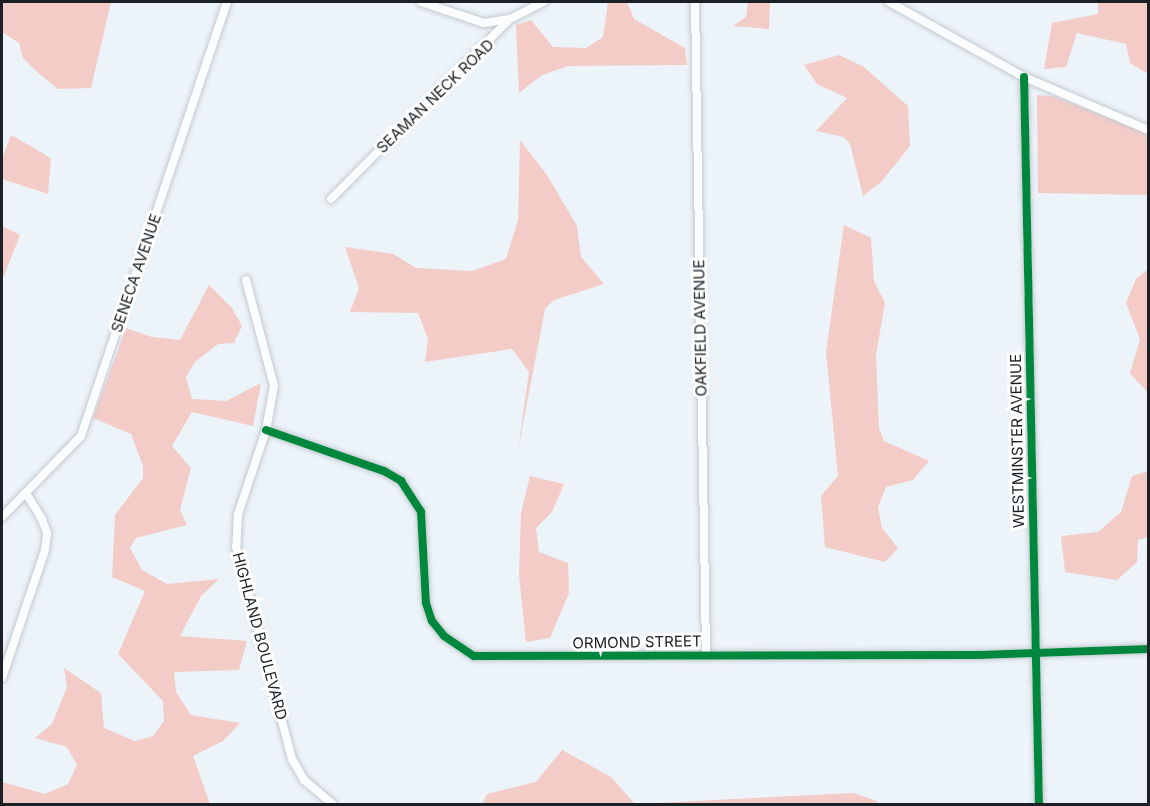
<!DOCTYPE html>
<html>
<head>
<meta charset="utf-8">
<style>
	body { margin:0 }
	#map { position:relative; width:1150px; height:806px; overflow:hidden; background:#ecf3f9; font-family:Inter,sans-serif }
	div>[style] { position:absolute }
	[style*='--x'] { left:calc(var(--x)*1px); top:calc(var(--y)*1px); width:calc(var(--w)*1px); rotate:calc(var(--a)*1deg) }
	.green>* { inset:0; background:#f3ccc8 }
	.roads { filter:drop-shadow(0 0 2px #c3cacf) drop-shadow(0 0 2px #c3cacf) }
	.minor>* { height:8px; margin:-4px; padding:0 4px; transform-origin:4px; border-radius:4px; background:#fcfdfe }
	.cycleway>* { height:8px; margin:-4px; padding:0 4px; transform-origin:4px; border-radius:4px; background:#00873e }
	span { translate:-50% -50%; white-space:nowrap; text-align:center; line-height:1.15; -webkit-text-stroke:6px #fff; paint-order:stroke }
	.street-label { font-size:15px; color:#1a2025 }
	.frame { position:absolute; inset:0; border:3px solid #1a2025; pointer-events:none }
</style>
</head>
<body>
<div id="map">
	<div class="green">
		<i style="clip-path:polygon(2px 2px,111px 2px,91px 88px,58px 89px,38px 73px,23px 58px,19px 43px,2px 32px)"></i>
		<i style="clip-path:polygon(608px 2px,627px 2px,634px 19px,685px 48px,687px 65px,568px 66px,542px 75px,519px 93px,516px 25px,531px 20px,553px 47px,586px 48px,603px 37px)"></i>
		<i style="clip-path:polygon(748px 2px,770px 2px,769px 29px,733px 26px,746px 17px)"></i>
		<i style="clip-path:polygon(1098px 2px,1148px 2px,1148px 74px,1130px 63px,1126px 44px,1077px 33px,1066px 67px,1044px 69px,1052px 23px,1098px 14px)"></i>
		<i style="clip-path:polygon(839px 55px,864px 67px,908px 106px,910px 146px,881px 182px,863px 196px,850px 144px,844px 137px,816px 131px,847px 98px,817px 84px,804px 65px)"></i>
		<i style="clip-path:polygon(1037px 95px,1052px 96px,1148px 133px,1148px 195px,1038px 193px)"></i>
		<i style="clip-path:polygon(11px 135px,51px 158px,48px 194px,2px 179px,2px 159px)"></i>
		<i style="clip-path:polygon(520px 140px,547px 175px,577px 226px,581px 257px,604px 284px,554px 300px,545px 309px,518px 450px,529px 372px,512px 349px,425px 362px,428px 339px,418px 313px,350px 312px,359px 288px,345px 247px,393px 254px,416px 268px,472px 271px,506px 259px,518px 220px)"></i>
		<i style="clip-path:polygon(844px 225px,871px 238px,874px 281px,885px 303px,876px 355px,879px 428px,884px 441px,929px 461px,913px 480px,886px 487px,878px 507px,882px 528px,898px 548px,885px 562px,825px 547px,821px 496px,838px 476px,826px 352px)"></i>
		<i style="clip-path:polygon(2px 226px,20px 235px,4px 276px,2px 276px)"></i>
		<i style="clip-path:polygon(1148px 269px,1148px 393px,1130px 373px,1140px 339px,1126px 303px,1136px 279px)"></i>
		<i style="clip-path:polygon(209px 285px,232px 308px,242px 326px,234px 343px,218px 344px,195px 362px,186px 377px,192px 399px,226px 401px,261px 383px,253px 426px,192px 412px,172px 446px,191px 468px,180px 510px,187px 525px,136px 538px,130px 548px,142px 570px,167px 584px,219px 579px,201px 596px,180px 636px,247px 641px,239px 670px,174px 672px,176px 692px,191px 715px,240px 723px,223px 741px,193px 756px,210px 804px,2px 804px,2px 782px,45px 794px,68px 784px,77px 765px,67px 747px,35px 738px,52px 724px,67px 687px,64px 668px,101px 693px,104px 728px,135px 741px,153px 736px,164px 721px,163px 701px,118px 654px,145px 591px,112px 577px,115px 515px,143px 478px,143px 466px,131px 434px,93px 418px,126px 328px,152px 337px,180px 340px)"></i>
		<i style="clip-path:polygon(1148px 471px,1148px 537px,1138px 540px,1137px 562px,1117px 580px,1065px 572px,1061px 536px,1098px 532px,1121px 512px,1132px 476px)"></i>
		<i style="clip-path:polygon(530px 476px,564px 484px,552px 512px,536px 528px,539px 552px,568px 563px,569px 593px,550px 638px,526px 642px,519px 575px,521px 513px)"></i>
		<i style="clip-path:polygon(562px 750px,611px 777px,635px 804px,853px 793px,877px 801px,877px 804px,482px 804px,487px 794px,536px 782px)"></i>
	</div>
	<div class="roads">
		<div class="minor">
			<i style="--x:421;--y:2;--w:66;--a:18.4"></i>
			<i style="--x:484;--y:23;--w:26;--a:-9"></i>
			<i style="--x:695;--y:2;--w:652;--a:89.03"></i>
			<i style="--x:889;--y:2;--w:154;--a:29.1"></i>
			<i style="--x:1024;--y:77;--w:135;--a:23.1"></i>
			<i style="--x:1024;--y:77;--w:727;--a:88.82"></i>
			<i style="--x:331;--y:199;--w:254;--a:-45.2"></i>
			<i style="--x:510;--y:19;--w:38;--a:-27"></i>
			<i style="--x:246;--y:280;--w:110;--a:75.2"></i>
			<i style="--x:274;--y:386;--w:45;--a:100.3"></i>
			<i style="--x:266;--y:430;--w:89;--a:108.4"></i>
			<i style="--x:238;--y:514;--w:33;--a:93"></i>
			<i style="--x:236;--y:547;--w:219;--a:75.2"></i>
			<i style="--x:292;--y:759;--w:24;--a:60"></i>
			<i style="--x:304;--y:780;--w:38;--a:40"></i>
			<i style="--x:266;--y:430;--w:125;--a:19.2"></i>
			<i style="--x:384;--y:471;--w:20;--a:30"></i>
			<i style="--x:401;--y:481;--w:37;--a:57"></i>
			<i style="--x:421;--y:512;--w:91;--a:86.9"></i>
			<i style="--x:426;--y:603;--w:19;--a:72"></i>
			<i style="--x:432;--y:621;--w:19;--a:51"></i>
			<i style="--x:444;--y:636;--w:36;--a:34"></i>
			<i style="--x:474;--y:656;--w:503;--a:-0.11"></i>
			<i style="--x:977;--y:655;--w:171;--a:-2"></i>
			<i style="--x:2;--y:517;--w:113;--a:-45.7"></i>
			<i style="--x:81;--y:436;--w:458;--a:-71.4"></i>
			<i style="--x:2;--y:678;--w:135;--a:-71.4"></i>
			<i style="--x:45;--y:550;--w:17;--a:-83"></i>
			<i style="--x:47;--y:533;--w:15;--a:-110"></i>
			<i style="--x:42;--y:519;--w:31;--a:-122"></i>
		</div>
	</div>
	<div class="cycleway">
		<i style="--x:1024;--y:77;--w:727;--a:88.82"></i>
		<i style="--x:266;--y:430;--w:125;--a:19.2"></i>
		<i style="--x:384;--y:471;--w:20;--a:30"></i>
		<i style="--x:401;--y:481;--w:37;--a:57"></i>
		<i style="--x:421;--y:512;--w:91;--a:86.9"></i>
		<i style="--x:426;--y:603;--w:19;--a:72"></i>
		<i style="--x:432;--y:621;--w:19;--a:51"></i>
		<i style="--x:444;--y:636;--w:36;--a:34"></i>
		<i style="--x:474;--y:656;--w:503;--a:-0.11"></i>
		<i style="--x:977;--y:655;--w:171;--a:-2"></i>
	</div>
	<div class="street-label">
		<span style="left:435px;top:96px;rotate:-44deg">SEAMAN NECK ROAD</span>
		<span style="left:136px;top:273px;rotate:-71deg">SENECA AVENUE</span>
		<span style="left:700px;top:328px;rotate:-91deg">OAKFIELD AVENUE</span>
		<span style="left:1017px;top:441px;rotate:-91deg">WESTMINSTER AVENUE</span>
		<span style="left:260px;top:636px;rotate:75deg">HIGHLAND BOULEVARD</span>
		<span style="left:637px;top:642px;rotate:-1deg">ORMOND STREET</span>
	</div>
	<div class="frame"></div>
</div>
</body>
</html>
